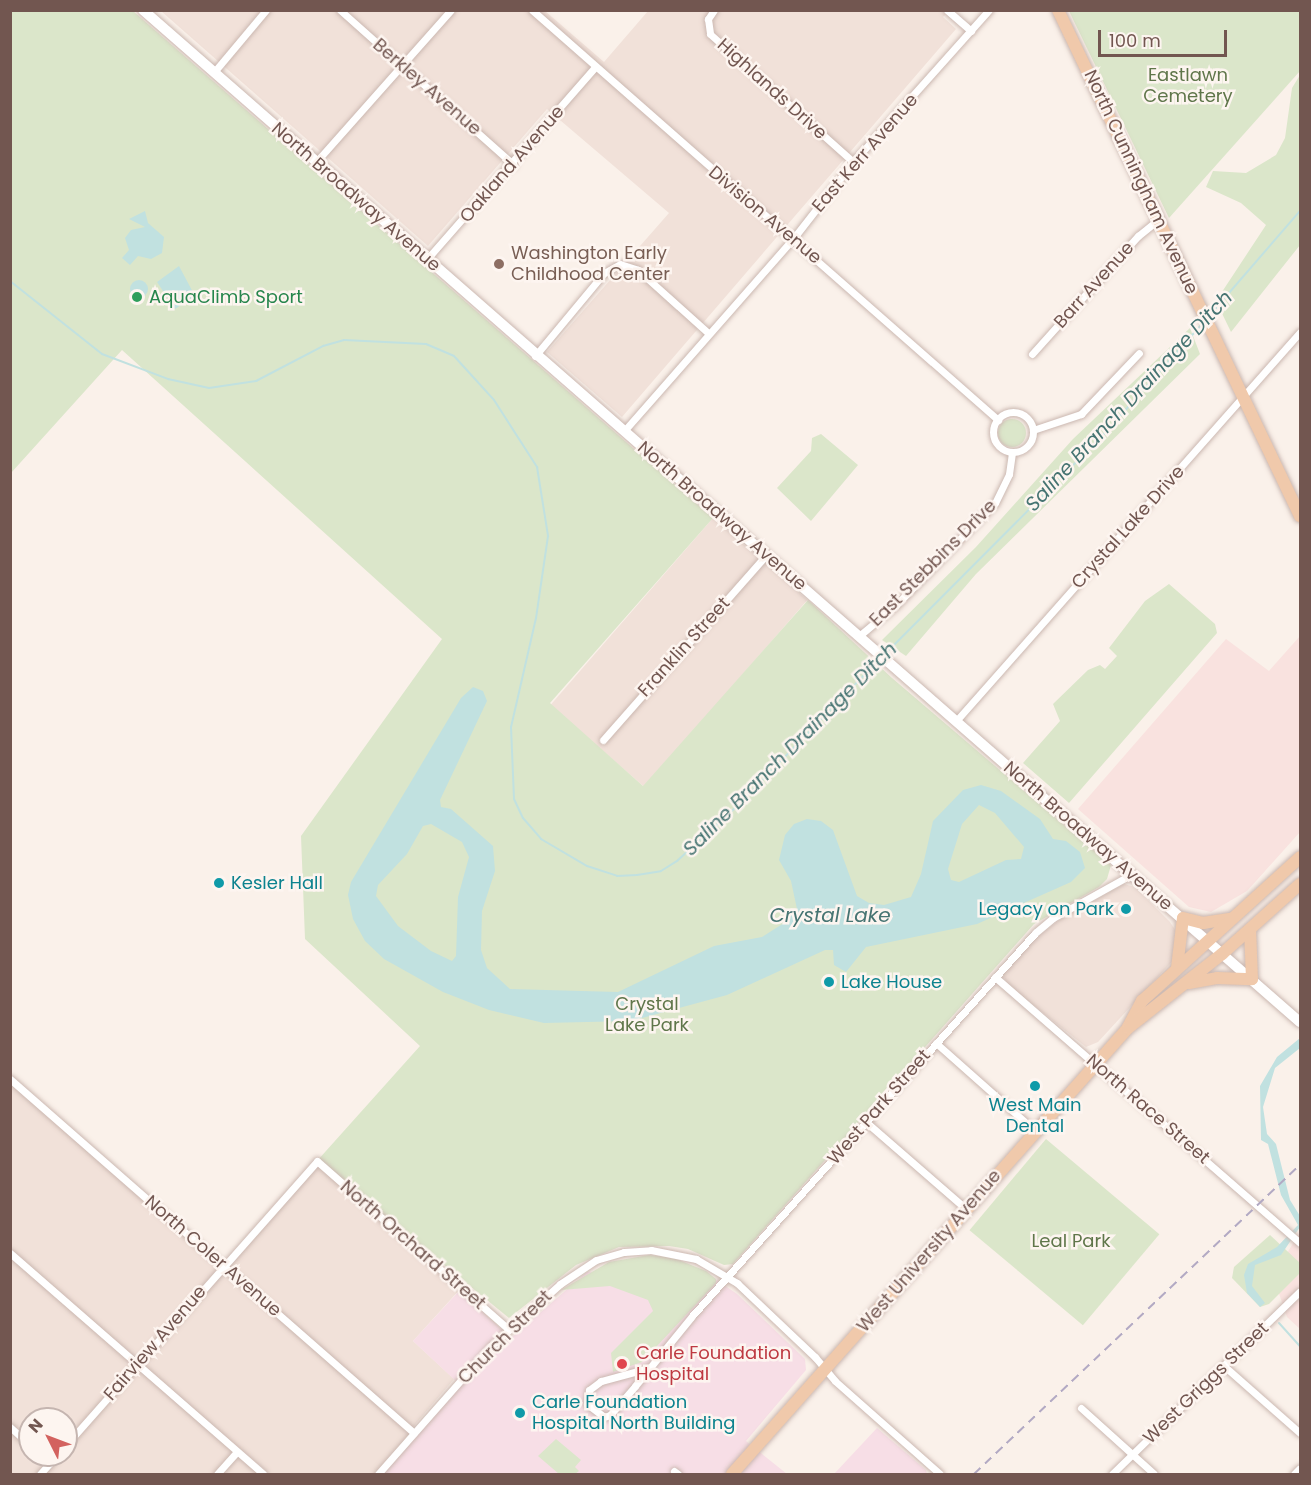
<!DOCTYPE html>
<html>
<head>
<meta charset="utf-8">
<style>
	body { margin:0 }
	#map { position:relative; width:1311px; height:1485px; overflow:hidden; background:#faf1ea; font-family:Poppins,sans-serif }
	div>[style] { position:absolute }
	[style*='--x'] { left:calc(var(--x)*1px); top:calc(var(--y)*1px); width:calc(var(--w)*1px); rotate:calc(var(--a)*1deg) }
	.residential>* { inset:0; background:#f1e1d9; transform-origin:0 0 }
	.commercial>* { inset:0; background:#f9e2df }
	.medical>* { inset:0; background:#f7dee6 }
	.green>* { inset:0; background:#dbe6ca; transform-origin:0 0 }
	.round { border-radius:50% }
	.water>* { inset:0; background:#c1e1e0 }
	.stream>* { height:2px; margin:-1px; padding:0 1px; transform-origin:1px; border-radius:1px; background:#c1e1e0 }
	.roads { filter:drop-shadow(0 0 2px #cbb8b1) drop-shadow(0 0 2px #cbb8b1) }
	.street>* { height:7px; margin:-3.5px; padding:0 3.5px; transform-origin:3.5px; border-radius:3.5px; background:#fff }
	.street>.ring { margin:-3.5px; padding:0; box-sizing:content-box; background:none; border:7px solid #fff; border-radius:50% }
	.secondary>* { height:10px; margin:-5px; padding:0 5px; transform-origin:5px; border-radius:5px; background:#fff }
	.primary>* { height:12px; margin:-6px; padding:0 6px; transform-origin:6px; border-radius:6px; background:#f0c9ab }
	.rail>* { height:2px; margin-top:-1px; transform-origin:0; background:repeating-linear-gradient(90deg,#b2a9c3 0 9px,transparent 0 15px) }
	.dots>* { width:16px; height:16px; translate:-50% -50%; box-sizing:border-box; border:3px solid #fdf5f0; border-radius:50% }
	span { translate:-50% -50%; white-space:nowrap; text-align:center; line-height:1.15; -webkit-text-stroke:5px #fdf5f0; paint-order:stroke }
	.park-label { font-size:18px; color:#5f764a }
	.street-label { font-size:18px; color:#725650 }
	.education-label { font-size:18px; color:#785e54 }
	.left { translate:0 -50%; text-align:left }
	.leisure-label { font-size:18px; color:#27864d }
	.culture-label { font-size:18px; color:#0d838f }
	.right { translate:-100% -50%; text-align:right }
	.health-label { font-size:18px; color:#be3a42 }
	.water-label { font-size:20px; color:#467472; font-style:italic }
	.frame { position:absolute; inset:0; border:12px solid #725650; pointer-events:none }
	.north { position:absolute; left:18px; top:1407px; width:60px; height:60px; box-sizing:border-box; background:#fdf5f0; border:2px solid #c5b5b0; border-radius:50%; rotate:312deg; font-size:16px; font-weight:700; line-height:24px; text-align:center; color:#725650 }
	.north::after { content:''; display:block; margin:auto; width:21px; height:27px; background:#d3625f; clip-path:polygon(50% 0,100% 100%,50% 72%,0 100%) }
	.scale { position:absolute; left:1098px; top:30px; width:129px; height:27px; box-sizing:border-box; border:3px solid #725650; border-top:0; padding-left:8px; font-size:18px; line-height:21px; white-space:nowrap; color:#725650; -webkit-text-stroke:4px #fdf5f0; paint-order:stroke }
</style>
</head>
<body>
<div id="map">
	<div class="residential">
		<i style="clip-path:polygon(161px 11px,545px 11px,604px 62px,648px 11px,949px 11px,943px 17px,956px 29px,622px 417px,547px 352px,669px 213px,547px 109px,428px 246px)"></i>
		<i style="left:713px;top:518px;width:125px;height:248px;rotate:41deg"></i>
		<i style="clip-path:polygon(1124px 884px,1135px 887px,1170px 922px,1177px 933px,1178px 955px,1098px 1042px,1086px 1047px,1007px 984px,1003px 974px,1033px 940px,1058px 921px)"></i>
		<i style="clip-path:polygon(10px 1079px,224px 1265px,317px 1161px,462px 1287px,413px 1341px,454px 1379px,412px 1428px,414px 1433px,376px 1474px,270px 1474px,159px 1382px,262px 1474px,45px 1474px,61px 1455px,66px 1455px,66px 1449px,107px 1400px,66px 1445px,66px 1419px,30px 1419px,30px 1455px,57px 1455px,39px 1474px,11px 1474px)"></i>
	</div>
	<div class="commercial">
		<i style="clip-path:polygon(1300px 636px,1300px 832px,1247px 891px,1211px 912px,1189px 907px,1078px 809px,1226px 639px,1269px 671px)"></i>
		<i style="clip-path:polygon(1300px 1232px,1300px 1329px,1287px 1317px,1273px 1276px)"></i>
	</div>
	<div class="medical">
		<i style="clip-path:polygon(701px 1269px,737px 1294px,805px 1359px,806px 1370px,746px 1441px,787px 1474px,384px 1474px,459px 1384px,413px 1341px,459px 1291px,511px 1338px,587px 1272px)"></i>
		<i style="clip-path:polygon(877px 1428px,926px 1470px,927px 1474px,834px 1474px)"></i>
	</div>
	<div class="green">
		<i style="clip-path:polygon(11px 11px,133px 11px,713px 518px,550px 703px,643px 786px,808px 600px,892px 678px,1111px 865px,1107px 879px,1099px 887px,1034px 924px,733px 1264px,724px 1265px,688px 1249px,669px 1246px,619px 1247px,576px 1265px,509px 1318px,317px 1161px,420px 1046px,305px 939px,301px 836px,442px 639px,122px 350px,11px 473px)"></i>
		<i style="clip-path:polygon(1069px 11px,1300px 11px,1300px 71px,1169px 218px)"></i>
		<i style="clip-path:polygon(1300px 75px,1300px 245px,1231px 332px,1216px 301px,1266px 225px,1241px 203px,1206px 187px,1213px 171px,1246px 173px,1276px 155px,1285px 138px,1292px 88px)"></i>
		<i style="clip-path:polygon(1190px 328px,1200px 354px,976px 574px,906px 656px,882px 640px,976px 547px,1073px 439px)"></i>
		<i class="round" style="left:998px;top:419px;width:28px;height:28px"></i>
		<i style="clip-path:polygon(821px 434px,858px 465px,811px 521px,777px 488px,811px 451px,812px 438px)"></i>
		<i style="clip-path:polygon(1169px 584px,1215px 624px,1217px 633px,1069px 803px,1023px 763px,1060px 721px,1053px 704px,1088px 670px,1100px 665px,1105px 669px,1117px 656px,1109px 648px,1145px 601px)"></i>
		<i style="left:1046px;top:1139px;width:148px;height:119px;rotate:40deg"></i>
		<i style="clip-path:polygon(1270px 1235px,1300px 1263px,1300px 1273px,1269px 1304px,1260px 1307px,1232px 1278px,1234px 1267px)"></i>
		<i style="clip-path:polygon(649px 1255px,674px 1258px,706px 1271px,716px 1279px,716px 1283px,642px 1362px,613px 1372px,611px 1353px,653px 1311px,648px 1300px,610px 1286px,561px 1290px,609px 1262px)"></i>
		<i style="clip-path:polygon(556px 1439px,581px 1460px,575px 1467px,579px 1471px,575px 1474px,559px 1474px,538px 1456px)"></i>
	</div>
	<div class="water">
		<i style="clip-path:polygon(145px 211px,148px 223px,164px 237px,162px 253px,151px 259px,138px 256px,130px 265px,122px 258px,129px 250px,125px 238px,131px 230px,145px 227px,129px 219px)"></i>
		<i style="clip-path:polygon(179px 266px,195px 296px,175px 309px,157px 282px)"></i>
		<i class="round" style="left:130px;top:280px;width:18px;height:18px"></i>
		<i style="clip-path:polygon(evenodd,473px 687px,483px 691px,487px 701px,440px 800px,441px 807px,451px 809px,493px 846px,495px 871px,482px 911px,481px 950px,487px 968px,510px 989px,618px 992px,714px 946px,762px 937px,784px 923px,797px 909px,791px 881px,779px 860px,785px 835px,794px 824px,807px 819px,821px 821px,833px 830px,857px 896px,869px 903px,884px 905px,911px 897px,921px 874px,933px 821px,963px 790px,981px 785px,1001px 791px,1040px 819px,1053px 839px,1066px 841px,1080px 852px,1085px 868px,1071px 882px,977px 924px,866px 947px,846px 972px,834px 965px,833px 950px,825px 950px,727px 995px,631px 1021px,544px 1023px,489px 1010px,443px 992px,384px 959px,365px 941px,353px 919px,348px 895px,351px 882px,461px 698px,473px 687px,979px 805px,995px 813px,1024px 847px,1021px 859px,1006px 860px,959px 882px,951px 880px,948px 869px,962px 824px,979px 805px,473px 687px,431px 824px,462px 842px,469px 857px,458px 897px,456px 956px,452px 961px,431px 951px,398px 926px,376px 896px,378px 885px,407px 854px,423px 826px,431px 824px)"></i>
		<i style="clip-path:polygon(1300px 1038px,1300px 1048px,1275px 1068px,1263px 1107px,1267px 1134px,1276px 1144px,1290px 1200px,1300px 1216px,1300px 1227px,1281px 1255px,1255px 1265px,1252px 1286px,1265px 1303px,1260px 1307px,1247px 1293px,1244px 1275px,1248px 1264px,1277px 1247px,1298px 1225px,1281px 1195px,1268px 1144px,1261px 1140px,1260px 1086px,1277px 1057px)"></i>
	</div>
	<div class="stream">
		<i style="--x:10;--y:281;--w:117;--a:38.4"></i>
		<i style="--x:102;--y:354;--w:71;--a:20.7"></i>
		<i style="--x:168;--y:379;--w:42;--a:12.4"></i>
		<i style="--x:209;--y:388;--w:48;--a:-8.5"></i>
		<i style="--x:256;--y:381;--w:76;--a:-27.6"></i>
		<i style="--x:323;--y:346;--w:22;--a:-16"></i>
		<i style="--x:344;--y:340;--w:82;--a:2.8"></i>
		<i style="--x:426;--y:344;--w:30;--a:23"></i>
		<i style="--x:454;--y:356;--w:59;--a:47.7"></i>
		<i style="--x:494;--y:400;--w:80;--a:57.3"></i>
		<i style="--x:537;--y:467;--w:70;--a:80.9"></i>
		<i style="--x:548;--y:536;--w:83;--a:98.3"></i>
		<i style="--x:536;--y:618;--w:112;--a:102.9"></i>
		<i style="--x:511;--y:727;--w:72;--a:87.6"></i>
		<i style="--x:514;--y:799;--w:21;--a:65"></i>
		<i style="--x:523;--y:818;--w:28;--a:49"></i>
		<i style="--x:541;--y:839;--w:53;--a:30.4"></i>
		<i style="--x:587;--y:866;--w:32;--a:18"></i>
		<i style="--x:617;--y:876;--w:20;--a:-3"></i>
		<i style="--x:637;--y:875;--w:24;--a:-9"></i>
		<i style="--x:661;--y:871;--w:19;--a:-32"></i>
		<i style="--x:677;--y:861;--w:79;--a:-42.4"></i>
		<i style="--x:735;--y:808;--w:206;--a:-45.8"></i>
		<i style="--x:1209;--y:316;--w:139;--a:-49.1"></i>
		<i style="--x:885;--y:654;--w:310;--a:-45.1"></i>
		<i style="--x:1104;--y:434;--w:149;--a:-48.3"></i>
		<i style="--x:1279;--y:1323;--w:31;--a:48"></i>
	</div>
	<div class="roads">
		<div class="street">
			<i style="--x:340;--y:10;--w:232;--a:41.7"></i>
			<i style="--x:532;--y:10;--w:621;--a:41.34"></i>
			<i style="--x:714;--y:10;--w:11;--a:124"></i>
			<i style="--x:708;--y:19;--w:15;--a:82"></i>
			<i style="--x:710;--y:34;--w:192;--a:41.8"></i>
			<i style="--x:947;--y:10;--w:32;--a:41"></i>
			<i style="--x:214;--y:72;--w:81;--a:-50"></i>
			<i style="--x:316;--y:162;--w:203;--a:-48.4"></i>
			<i style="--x:427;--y:259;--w:255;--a:-48.8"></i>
			<i style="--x:1032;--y:354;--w:159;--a:-48.1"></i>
			<i style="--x:1138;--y:236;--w:27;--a:-39"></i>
			<i style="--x:535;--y:356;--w:108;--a:-50.3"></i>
			<i style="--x:604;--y:273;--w:18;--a:-29"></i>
			<i style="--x:620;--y:264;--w:19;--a:18"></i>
			<i style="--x:638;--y:270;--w:93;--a:41.9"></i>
			<i class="ring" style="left:993px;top:412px;width:33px;height:33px"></i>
			<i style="--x:1033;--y:430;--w:51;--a:-18.4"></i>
			<i style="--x:1081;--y:414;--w:84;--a:-46.4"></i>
			<i style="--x:624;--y:431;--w:261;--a:-48.7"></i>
			<i style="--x:796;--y:235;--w:93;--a:-52"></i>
			<i style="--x:853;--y:162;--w:204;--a:-48.2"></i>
			<i style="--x:859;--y:636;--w:48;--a:-40"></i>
			<i style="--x:896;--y:605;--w:142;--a:-45.9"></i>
			<i style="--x:995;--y:503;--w:32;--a:-64"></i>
			<i style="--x:1009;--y:474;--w:22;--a:-82"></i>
			<i style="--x:956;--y:721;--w:519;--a:-48.51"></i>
			<i style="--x:603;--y:740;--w:247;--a:-48.6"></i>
			<i style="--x:995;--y:977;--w:405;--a:41.1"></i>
			<i style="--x:936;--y:1043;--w:132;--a:41.6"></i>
			<i style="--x:10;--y:1079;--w:537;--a:41.23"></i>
			<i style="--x:866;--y:1122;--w:133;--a:41"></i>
			<i style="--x:10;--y:1253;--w:336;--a:41.1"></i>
			<i style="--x:1224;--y:1366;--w:101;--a:41.4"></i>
			<i style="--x:649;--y:1368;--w:50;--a:164.8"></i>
			<i style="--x:601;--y:1381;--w:15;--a:143"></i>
			<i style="--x:589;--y:1390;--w:14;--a:98"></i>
			<i style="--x:587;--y:1404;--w:21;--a:37"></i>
			<i style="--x:604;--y:1417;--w:6;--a:-18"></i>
			<i style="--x:610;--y:1415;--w:38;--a:-49"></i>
			<i style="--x:635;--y:1386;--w:90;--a:-50.8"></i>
			<i style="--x:692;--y:1316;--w:514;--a:-48.15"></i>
			<i style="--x:1035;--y:933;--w:23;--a:-40"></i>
			<i style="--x:1053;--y:918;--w:90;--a:-29.1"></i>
			<i style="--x:1081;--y:1408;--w:98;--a:42.1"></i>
			<i style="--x:10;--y:1427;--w:27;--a:42"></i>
			<i style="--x:66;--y:1445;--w:379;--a:-48.5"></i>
			<i style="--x:317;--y:1161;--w:254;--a:41.3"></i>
			<i style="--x:41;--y:1455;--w:12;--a:42"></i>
			<i style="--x:674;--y:1471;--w:5;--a:37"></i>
			<i style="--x:40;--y:1474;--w:25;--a:-48"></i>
			<i style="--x:217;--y:1474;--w:30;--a:-48"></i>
			<i style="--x:378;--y:1474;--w:171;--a:-48.6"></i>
			<i style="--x:491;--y:1346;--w:93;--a:-41.9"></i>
			<i style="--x:560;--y:1284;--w:43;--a:-33.7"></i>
			<i style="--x:596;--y:1260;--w:29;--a:-16"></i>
			<i style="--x:624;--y:1252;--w:27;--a:-4"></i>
			<i style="--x:651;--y:1250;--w:46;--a:11.3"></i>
			<i style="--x:696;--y:1259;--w:48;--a:30.3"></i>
			<i style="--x:737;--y:1283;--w:108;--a:43.5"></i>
			<i style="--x:815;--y:1357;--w:31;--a:50"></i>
			<i style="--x:835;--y:1381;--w:140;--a:41.5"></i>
			<i style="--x:1112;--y:1474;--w:262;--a:-44.2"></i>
			<i style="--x:1294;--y:1474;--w:8;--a:-45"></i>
		</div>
		<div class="secondary">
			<i style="--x:143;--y:10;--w:1537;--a:41.18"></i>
		</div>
		<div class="primary">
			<i style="--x:1058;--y:10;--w:561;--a:64.44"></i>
			<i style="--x:1177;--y:968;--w:50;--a:-83.2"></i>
			<i style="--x:1183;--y:918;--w:21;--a:14"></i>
			<i style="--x:1203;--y:923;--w:30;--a:-9"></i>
			<i style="--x:1189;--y:983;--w:28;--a:-10"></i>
			<i style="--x:1217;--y:978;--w:35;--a:2"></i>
			<i style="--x:1252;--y:979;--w:49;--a:-92.3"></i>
			<i style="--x:1128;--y:1027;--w:30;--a:-62"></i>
			<i style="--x:1142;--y:1001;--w:214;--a:-42.3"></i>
			<i style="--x:732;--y:1474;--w:596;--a:-48.4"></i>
			<i style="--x:1128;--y:1028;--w:120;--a:-38.2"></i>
			<i style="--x:1222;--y:954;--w:105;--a:-41.9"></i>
		</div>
	</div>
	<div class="rail">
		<i style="--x:974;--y:1474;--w:449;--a:-43.5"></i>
	</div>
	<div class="dots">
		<i style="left:499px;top:264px;background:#8d6e63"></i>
		<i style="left:137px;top:297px;background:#2e9e5b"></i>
		<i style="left:219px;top:883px;background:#0f9aa8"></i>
		<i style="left:1126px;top:909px;background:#0f9aa8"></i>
		<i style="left:829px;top:982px;background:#0f9aa8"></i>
		<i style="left:1035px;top:1086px;background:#0f9aa8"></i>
		<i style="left:622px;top:1364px;background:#e0444e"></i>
		<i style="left:520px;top:1413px;background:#0f9aa8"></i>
	</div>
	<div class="park-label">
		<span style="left:1188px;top:86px">Eastlawn<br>Cemetery</span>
		<span style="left:647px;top:1015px">Crystal<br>Lake Park</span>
		<span style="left:1071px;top:1241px">Leal Park</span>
	</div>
	<div class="street-label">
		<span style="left:427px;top:87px;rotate:41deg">Berkley Avenue</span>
		<span style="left:772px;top:89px;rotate:42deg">Highlands Drive</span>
		<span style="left:865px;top:153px;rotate:-49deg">East Kerr Avenue</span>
		<span style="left:512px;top:164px;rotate:-49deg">Oakland Avenue</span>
		<span style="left:1141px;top:182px;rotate:65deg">North Cunningham Avenue</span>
		<span style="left:356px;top:197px;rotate:41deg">North Broadway Avenue</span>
		<span style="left:765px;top:215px;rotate:40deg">Division Avenue</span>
		<span style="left:1094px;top:285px;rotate:-48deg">Barr Avenue</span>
		<span style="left:722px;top:516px;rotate:41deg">North Broadway Avenue</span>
		<span style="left:1128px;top:527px;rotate:-48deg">Crystal Lake Drive</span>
		<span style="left:933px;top:563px;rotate:-45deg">East Stebbins Drive</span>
		<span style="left:684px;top:647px;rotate:-48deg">Franklin Street</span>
		<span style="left:1088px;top:836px;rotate:41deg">North Broadway Avenue</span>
		<span style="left:879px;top:1107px;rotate:-49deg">West Park Street</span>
		<span style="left:1148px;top:1109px;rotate:41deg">North Race Street</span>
		<span style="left:413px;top:1245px;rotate:41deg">North Orchard Street</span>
		<span style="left:929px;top:1251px;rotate:-49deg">West University Avenue</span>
		<span style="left:213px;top:1256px;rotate:41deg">North Coler Avenue</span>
		<span style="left:505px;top:1337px;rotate:-45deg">Church Street</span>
		<span style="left:155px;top:1343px;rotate:-49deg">Fairview Avenue</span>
		<span style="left:1206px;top:1383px;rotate:-44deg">West Griggs Street</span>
	</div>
	<div class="education-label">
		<span class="left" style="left:511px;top:264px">Washington Early<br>Childhood Center</span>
	</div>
	<div class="leisure-label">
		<span class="left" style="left:149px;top:297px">AquaClimb Sport</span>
	</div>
	<div class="culture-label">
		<span class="left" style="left:231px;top:883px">Kesler Hall</span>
		<span class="right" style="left:1114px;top:909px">Legacy on Park</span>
		<span class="left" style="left:841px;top:982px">Lake House</span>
		<span style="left:1035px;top:1116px">West Main<br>Dental</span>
		<span class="left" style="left:532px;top:1413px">Carle Foundation<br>Hospital North Building</span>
	</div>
	<div class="health-label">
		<span class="left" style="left:636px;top:1364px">Carle Foundation<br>Hospital</span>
	</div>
	<div class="water-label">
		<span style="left:1129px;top:401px;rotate:-47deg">Saline Branch Drainage Ditch</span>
		<span style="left:790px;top:749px;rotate:-45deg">Saline Branch Drainage Ditch</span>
		<span style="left:830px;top:915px">Crystal Lake</span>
	</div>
	<div class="frame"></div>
	<div class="north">N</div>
	<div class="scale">100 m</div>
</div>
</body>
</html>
